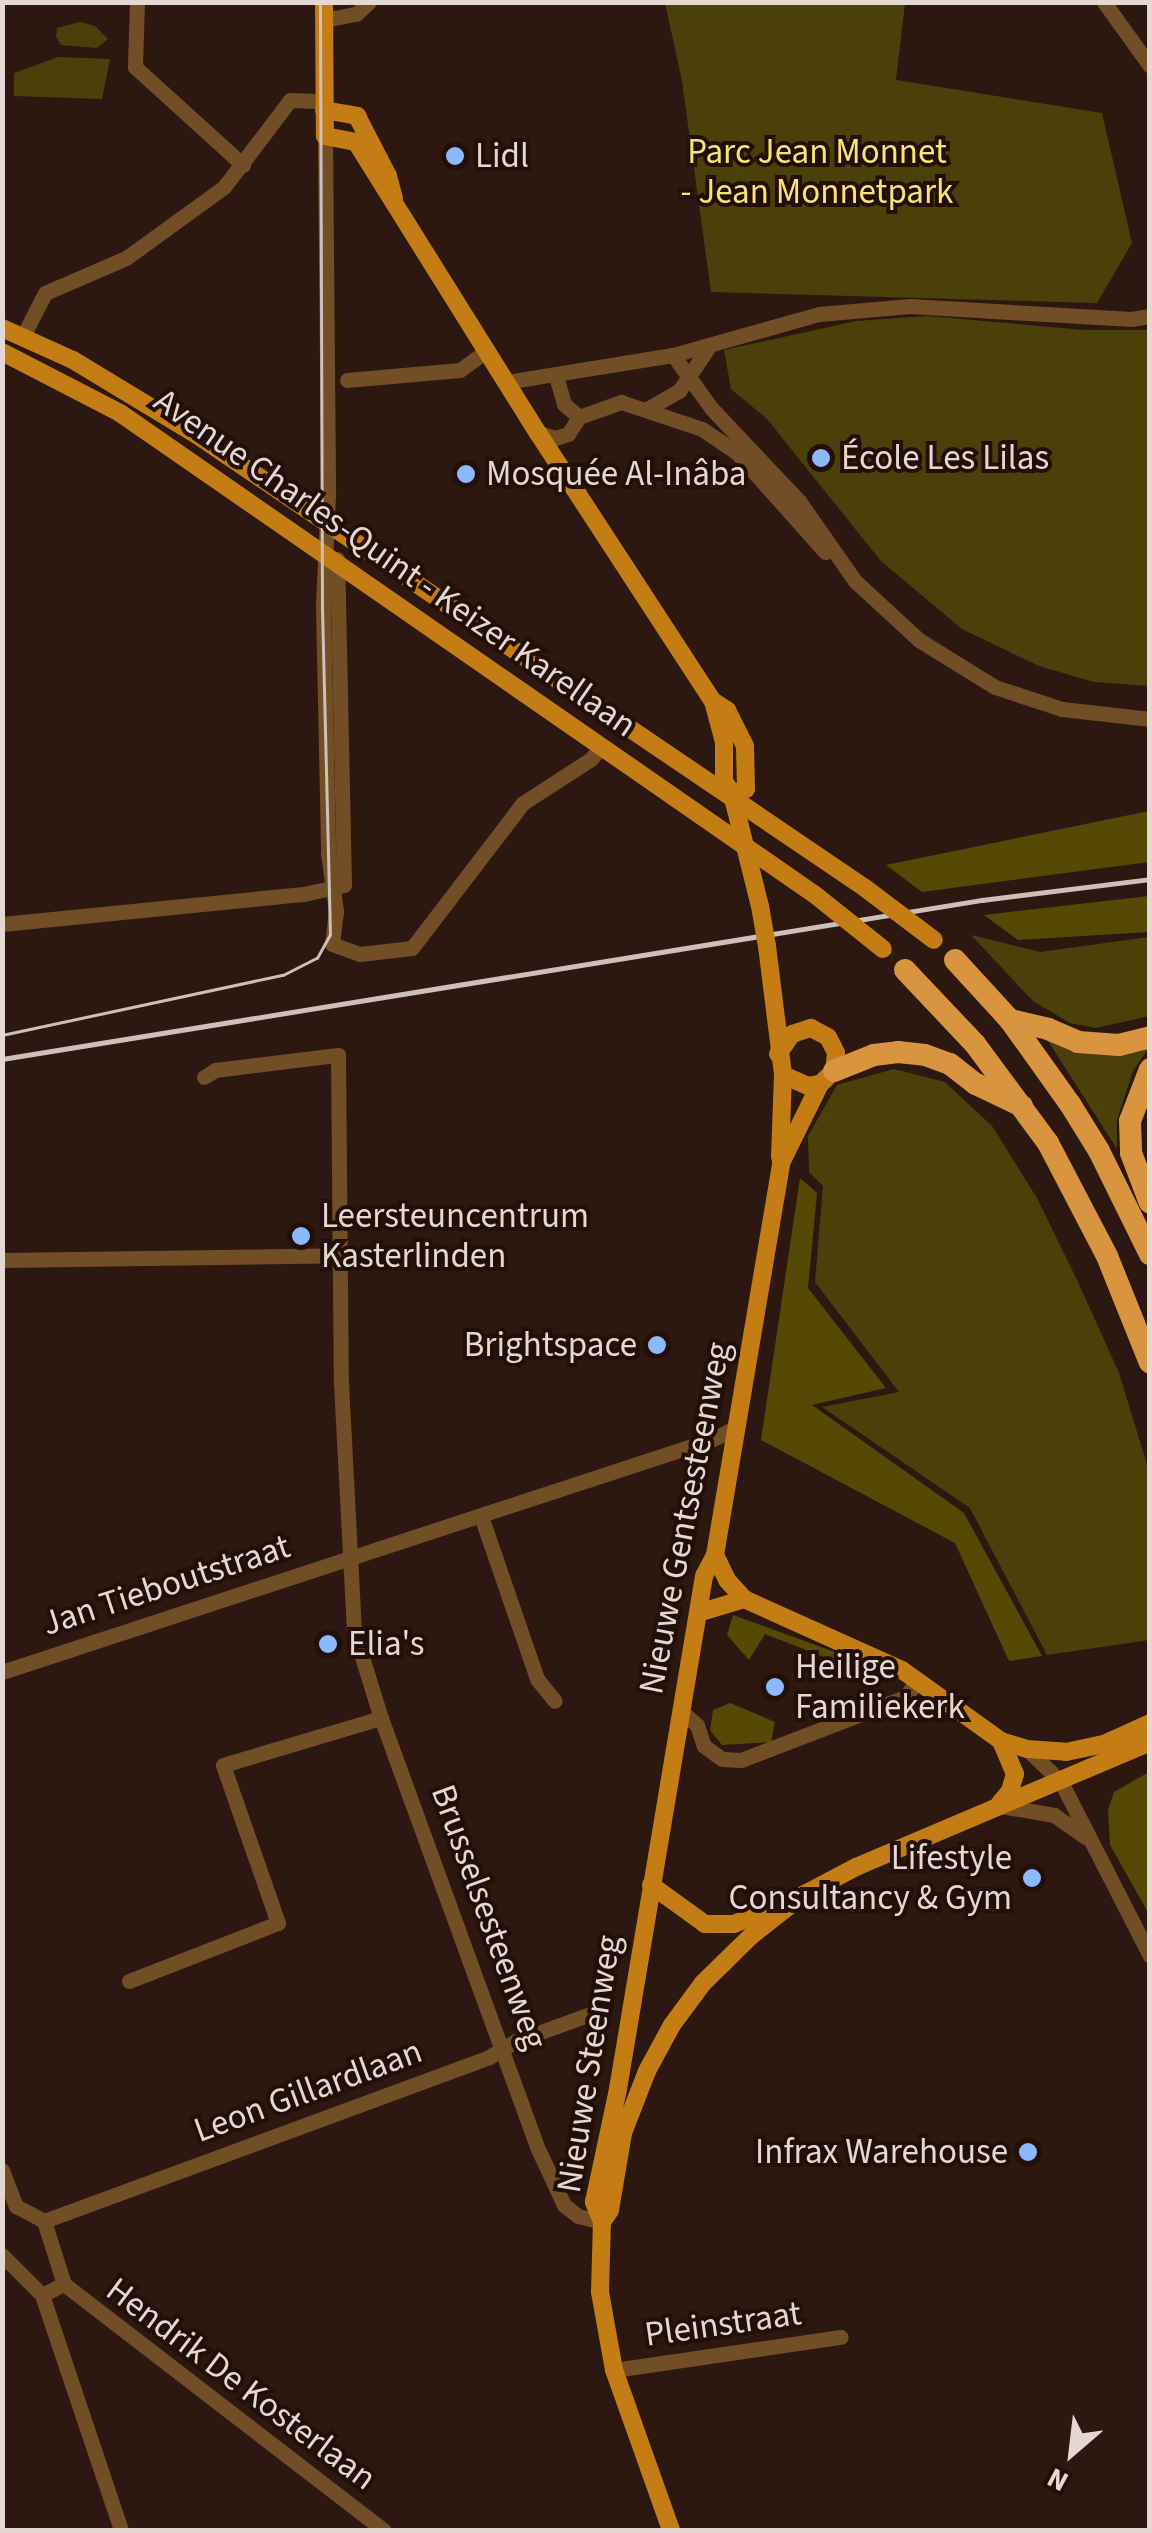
<!DOCTYPE html>
<html>
<head>
<meta charset="utf-8">
<style>
	body { margin:0 }
	#map { position:relative; width:1152px; height:2533px; overflow:hidden; background:#2c1811; font-family:"Source Sans 3",sans-serif }
	div>[style] { position:absolute }
	[style*='--x'] { left:calc(var(--x)*1px); top:calc(var(--y)*1px); width:calc(var(--w)*1px); rotate:calc(var(--a)*1deg) }
	.green>* { inset:0; background:#4c400a }
	.forest>* { inset:0; background:#564906 }
	.minor>* { height:15px; margin:-7.5px; padding:0 7.5px; transform-origin:7.5px; border-radius:7.5px; background:#714e26 }
	.major>* { height:18px; margin:-9px; padding:0 9px; transform-origin:9px; border-radius:9px; background:#c47c14 }
	.highway>* { height:22px; margin:-11px; padding:0 11px; transform-origin:11px; border-radius:11px; background:#d99440 }
	.tram>* { height:2.5px; margin:-1.25px; padding:0 1.25px; transform-origin:1.25px; border-radius:1.25px; background:#cdbfb9 }
	.rail>* { height:5px; margin:-2.5px; padding:0 2.5px; transform-origin:2.5px; border-radius:2.5px; background:#cdbfb9 }
	.major-bridge>* { height:18px; margin:-9px; padding:0 9px; transform-origin:9px; border-radius:9px; background:#c47c14 }
	.dots>* { width:28px; height:28px; translate:-50% -50%; box-sizing:border-box; border:5px solid #220f08; border-radius:50% }
	span { translate:-50% -50%; white-space:nowrap; text-align:center; line-height:1.15; -webkit-text-stroke:8px #220f08; paint-order:stroke }
	.park-label { font-size:35px; color:#fbe276 }
	.poi-label { font-size:35px; color:#e5d7d2 }
	.left { translate:0 -50%; text-align:left }
	.right { translate:-100% -50%; text-align:right }
	.street-label { font-size:35px; color:#e5d7d2 }
	.frame { position:absolute; inset:0; border:5px solid #e5d7d2; pointer-events:none }
	.north { position:absolute; left:1022px; top:2403px; width:100px; height:100px; -webkit-text-stroke:8px #220f08; paint-order:stroke; rotate:208deg; font-size:28px; font-weight:700; line-height:40px; text-align:center; color:#e5d7d2 }
	.north::after { content:''; display:block; margin:auto; width:35px; height:45px; background:#e5d7d2; clip-path:polygon(50% 0,100% 100%,50% 72%,0 100%) }
</style>
</head>
<body>
<div id="map">
	<div class="green">
		<i style="clip-path:polygon(665px 3px,905px 3px,896px 80px,1102px 113px,1132px 243px,1097px 303px,711px 292px,682px 81px)"></i>
		<i style="clip-path:polygon(80px 22px,95px 26px,108px 39px,97px 48px,61px 45px,56px 37px,57px 28px)"></i>
		<i style="clip-path:polygon(58px 57px,110px 59px,102px 99px,14px 96px,14px 73px)"></i>
		<i style="clip-path:polygon(927px 316px,1085px 330px,1149px 330px,1149px 686px,1094px 682px,1039px 666px,962px 629px,881px 561px,767px 419px,731px 389px,724px 350px,856px 321px)"></i>
		<i style="clip-path:polygon(971px 935px,1040px 952px,1149px 937px,1149px 1016px,1096px 1028px,1070px 1023px,1033px 1001px)"></i>
		<i style="clip-path:polygon(1045px 1036px,1149px 1048px,1133px 1071px,1117px 1120px,1117px 1149px)"></i>
		<i style="clip-path:polygon(894px 1069px,945px 1082px,992px 1126px,1037px 1198px,1078px 1282px,1119px 1373px,1149px 1471px,1149px 1640px,1047px 1655px,970px 1508px,822px 1407px,899px 1392px,815px 1282px,823px 1186px,809px 1172px,808px 1136px,837px 1085px)"></i>
	</div>
	<div class="forest">
		<i style="clip-path:polygon(1149px 811px,1149px 862px,922px 892px,886px 865px)"></i>
		<i style="clip-path:polygon(1149px 896px,1149px 932px,1018px 940px,984px 915px)"></i>
		<i style="clip-path:polygon(800px 1178px,817px 1193px,808px 1288px,886px 1388px,812px 1405px,964px 1513px,1042px 1656px,1009px 1661px,955px 1543px,761px 1440px)"></i>
		<i style="clip-path:polygon(733px 1615px,835px 1652px,837px 1662px,765px 1634px,749px 1660px,727px 1635px)"></i>
		<i style="clip-path:polygon(730px 1703px,775px 1722px,771px 1742px,722px 1745px,710px 1730px,713px 1710px)"></i>
		<i style="clip-path:polygon(1149px 1772px,1149px 1914px,1110px 1845px,1108px 1810px,1114px 1792px)"></i>
	</div>
	<div class="minor">
		<i style="--x:137;--y:2;--w:65;--a:91.8"></i>
		<i style="--x:135;--y:67;--w:146;--a:42.2"></i>
		<i style="--x:1104;--y:2;--w:79;--a:54.3"></i>
		<i style="--x:324;--y:20;--w:33;--a:-11"></i>
		<i style="--x:356;--y:14;--w:18;--a:-43"></i>
		<i style="--x:325;--y:136;--w:359;--a:89.5"></i>
		<i style="--x:328;--y:495;--w:111;--a:92.6"></i>
		<i style="--x:323;--y:606;--w:247;--a:88.8"></i>
		<i style="--x:328;--y:853;--w:59;--a:82.1"></i>
		<i style="--x:336;--y:911;--w:33;--a:97"></i>
		<i style="--x:332;--y:944;--w:30;--a:20"></i>
		<i style="--x:360;--y:954;--w:52;--a:-6.6"></i>
		<i style="--x:412;--y:948;--w:183;--a:-52.6"></i>
		<i style="--x:523;--y:803;--w:81;--a:-32.9"></i>
		<i style="--x:591;--y:759;--w:16;--a:-52"></i>
		<i style="--x:23;--y:336;--w:48;--a:-62.9"></i>
		<i style="--x:45;--y:293;--w:88;--a:-23.4"></i>
		<i style="--x:126;--y:258;--w:121;--a:-35.9"></i>
		<i style="--x:224;--y:187;--w:109;--a:-52.8"></i>
		<i style="--x:290;--y:100;--w:35;--a:2"></i>
		<i style="--x:673;--y:355;--w:67;--a:54.2"></i>
		<i style="--x:712;--y:409;--w:127;--a:46.6"></i>
		<i style="--x:799;--y:501;--w:98;--a:55"></i>
		<i style="--x:855;--y:581;--w:87;--a:42.7"></i>
		<i style="--x:919;--y:640;--w:89;--a:31.7"></i>
		<i style="--x:995;--y:687;--w:71;--a:18.2"></i>
		<i style="--x:1062;--y:709;--w:89;--a:6.5"></i>
		<i style="--x:556;--y:376;--w:29;--a:74"></i>
		<i style="--x:564;--y:404;--w:20;--a:41"></i>
		<i style="--x:347;--y:380;--w:113;--a:-5.1"></i>
		<i style="--x:460;--y:370;--w:32;--a:-36"></i>
		<i style="--x:506;--y:382;--w:169;--a:-9.2"></i>
		<i style="--x:673;--y:355;--w:152;--a:-15.7"></i>
		<i style="--x:819;--y:314;--w:91;--a:-5"></i>
		<i style="--x:910;--y:306;--w:221;--a:3.4"></i>
		<i style="--x:1131;--y:319;--w:19;--a:-9"></i>
		<i style="--x:649;--y:408;--w:34;--a:-30"></i>
		<i style="--x:679;--y:391;--w:55;--a:-56"></i>
		<i style="--x:538;--y:433;--w:18;--a:16"></i>
		<i style="--x:555;--y:438;--w:14;--a:-17"></i>
		<i style="--x:568;--y:434;--w:20;--a:-57"></i>
		<i style="--x:579;--y:417;--w:45;--a:-19.7"></i>
		<i style="--x:621;--y:402;--w:85;--a:18.4"></i>
		<i style="--x:702;--y:429;--w:41;--a:34.1"></i>
		<i style="--x:736;--y:452;--w:134;--a:48.3"></i>
		<i style="--x:2;--y:924;--w:303;--a:-5.7"></i>
		<i style="--x:304;--y:894;--w:41;--a:-12.7"></i>
		<i style="--x:344;--y:885;--w:326;--a:-91.2"></i>
		<i style="--x:204;--y:1077;--w:13;--a:-32"></i>
		<i style="--x:215;--y:1070;--w:124;--a:-7"></i>
		<i style="--x:338;--y:1055;--w:328;--a:89.5"></i>
		<i style="--x:341;--y:1383;--w:248;--a:87"></i>
		<i style="--x:354;--y:1631;--w:91;--a:72.8"></i>
		<i style="--x:381;--y:1718;--w:461;--a:70"></i>
		<i style="--x:539;--y:2151;--w:60;--a:65.2"></i>
		<i style="--x:564;--y:2205;--w:18;--a:38"></i>
		<i style="--x:578;--y:2216;--w:25;--a:14"></i>
		<i style="--x:2;--y:1260;--w:341;--a:-0.8"></i>
		<i style="--x:481;--y:1516;--w:172;--a:71"></i>
		<i style="--x:537;--y:1679;--w:28;--a:51"></i>
		<i style="--x:2;--y:1672;--w:748;--a:-18.14"></i>
		<i style="--x:713;--y:1439;--w:27;--a:-27"></i>
		<i style="--x:682;--y:1712;--w:20;--a:41"></i>
		<i style="--x:697;--y:1725;--w:22;--a:72"></i>
		<i style="--x:704;--y:1746;--w:22;--a:36"></i>
		<i style="--x:722;--y:1759;--w:19;--a:3"></i>
		<i style="--x:741;--y:1760;--w:176;--a:-21"></i>
		<i style="--x:905;--y:1697;--w:21;--a:-53"></i>
		<i style="--x:1027;--y:1749;--w:47;--a:44.1"></i>
		<i style="--x:1061;--y:1782;--w:195;--a:62.9"></i>
		<i style="--x:1001;--y:1806;--w:54;--a:9.6"></i>
		<i style="--x:1054;--y:1815;--w:38;--a:35"></i>
		<i style="--x:129;--y:1981;--w:160;--a:-21.3"></i>
		<i style="--x:278;--y:1923;--w:167;--a:-109.2"></i>
		<i style="--x:223;--y:1765;--w:165;--a:-16.6"></i>
		<i style="--x:2;--y:2170;--w:39;--a:69"></i>
		<i style="--x:16;--y:2206;--w:32;--a:28"></i>
		<i style="--x:44;--y:2221;--w:66;--a:72.4"></i>
		<i style="--x:64;--y:2284;--w:403;--a:37.6"></i>
		<i style="--x:44;--y:2221;--w:474;--a:-20.2"></i>
		<i style="--x:489;--y:2057;--w:31;--a:-31"></i>
		<i style="--x:516;--y:2041;--w:79;--a:-20"></i>
		<i style="--x:2;--y:2255;--w:57;--a:45"></i>
		<i style="--x:42;--y:2295;--w:25;--a:-27"></i>
		<i style="--x:42;--y:2295;--w:248;--a:71.4"></i>
		<i style="--x:614;--y:2370;--w:229;--a:-8.3"></i>
	</div>
	<div class="major">
		<i style="--x:324;--y:2;--w:134;--a:89.6"></i>
		<i style="--x:325;--y:136;--w:32;--a:11"></i>
		<i style="--x:356;--y:142;--w:343;--a:58"></i>
		<i style="--x:538;--y:433;--w:320;--a:56.9"></i>
		<i style="--x:713;--y:701;--w:42;--a:75"></i>
		<i style="--x:724;--y:742;--w:39;--a:90"></i>
		<i style="--x:724;--y:781;--w:15;--a:58"></i>
		<i style="--x:732;--y:794;--w:115;--a:76"></i>
		<i style="--x:324;--y:110;--w:34;--a:10"></i>
		<i style="--x:357;--y:116;--w:68;--a:62.7"></i>
		<i style="--x:388;--y:176;--w:23;--a:75"></i>
		<i style="--x:2;--y:328;--w:78;--a:24.3"></i>
		<i style="--x:73;--y:360;--w:145;--a:31.2"></i>
		<i style="--x:197;--y:435;--w:807;--a:34.14"></i>
		<i style="--x:2;--y:352;--w:133;--a:27.3"></i>
		<i style="--x:120;--y:413;--w:844;--a:34.73"></i>
		<i style="--x:713;--y:701;--w:17;--a:33"></i>
		<i style="--x:727;--y:710;--w:40;--a:63.4"></i>
		<i style="--x:745;--y:746;--w:43;--a:88.7"></i>
		<i style="--x:746;--y:789;--w:15;--a:160"></i>
		<i style="--x:767;--y:946;--w:130;--a:82.9"></i>
		<i style="--x:783;--y:1075;--w:82;--a:92.1"></i>
		<i style="--x:778;--y:1054;--w:24;--a:-55"></i>
		<i style="--x:792;--y:1034;--w:20;--a:-18"></i>
		<i style="--x:811;--y:1028;--w:19;--a:28"></i>
		<i style="--x:828;--y:1037;--w:18;--a:63"></i>
		<i style="--x:836;--y:1053;--w:18;--a:96"></i>
		<i style="--x:834;--y:1071;--w:19;--a:137"></i>
		<i style="--x:820;--y:1084;--w:12;--a:171"></i>
		<i style="--x:808;--y:1086;--w:27;--a:-156"></i>
		<i style="--x:715;--y:1555;--w:28;--a:64"></i>
		<i style="--x:727;--y:1580;--w:25;--a:48"></i>
		<i style="--x:744;--y:1599;--w:173;--a:24.2"></i>
		<i style="--x:902;--y:1670;--w:122;--a:35.6"></i>
		<i style="--x:1001;--y:1741;--w:27;--a:17"></i>
		<i style="--x:1027;--y:1749;--w:39;--a:4"></i>
		<i style="--x:1066;--y:1752;--w:39;--a:-12"></i>
		<i style="--x:1104;--y:1744;--w:51;--a:-24.5"></i>
		<i style="--x:698;--y:1613;--w:48;--a:-16.9"></i>
		<i style="--x:1000;--y:1803;--w:16;--a:-50"></i>
		<i style="--x:1010;--y:1791;--w:18;--a:-74"></i>
		<i style="--x:1015;--y:1774;--w:36;--a:-113"></i>
		<i style="--x:651;--y:1885;--w:67;--a:35.8"></i>
		<i style="--x:705;--y:1924;--w:29;--a:0"></i>
		<i style="--x:734;--y:1924;--w:48;--a:-23.4"></i>
		<i style="--x:602;--y:2222;--w:14;--a:-56"></i>
		<i style="--x:610;--y:2210;--w:78;--a:-80.4"></i>
		<i style="--x:623;--y:2133;--w:66;--a:-68.8"></i>
		<i style="--x:647;--y:2071;--w:52;--a:-61.5"></i>
		<i style="--x:672;--y:2025;--w:52;--a:-53.6"></i>
		<i style="--x:703;--y:1983;--w:67;--a:-44.4"></i>
		<i style="--x:751;--y:1936;--w:66;--a:-38.3"></i>
		<i style="--x:803;--y:1895;--w:60;--a:-27.8"></i>
		<i style="--x:856;--y:1867;--w:319;--a:-23"></i>
		<i style="--x:671;--y:2530;--w:170;--a:-109.6"></i>
		<i style="--x:614;--y:2370;--w:79;--a:-100.2"></i>
		<i style="--x:600;--y:2292;--w:70;--a:-88.4"></i>
		<i style="--x:602;--y:2222;--w:22;--a:-112"></i>
		<i style="--x:594;--y:2202;--w:116;--a:-78"></i>
		<i style="--x:618;--y:2089;--w:520;--a:-80.48"></i>
		<i style="--x:704;--y:1576;--w:24;--a:-62"></i>
		<i style="--x:715;--y:1555;--w:398;--a:-80.4"></i>
		<i style="--x:781;--y:1163;--w:88;--a:-63.7"></i>
	</div>
	<div class="highway">
		<i style="--x:955;--y:960;--w:81;--a:47.5"></i>
		<i style="--x:1010;--y:1020;--w:103;--a:54.5"></i>
		<i style="--x:1070;--y:1104;--w:55;--a:58.3"></i>
		<i style="--x:1099;--y:1151;--w:115;--a:63.7"></i>
		<i style="--x:905;--y:970;--w:102;--a:46.6"></i>
		<i style="--x:975;--y:1044;--w:123;--a:53.6"></i>
		<i style="--x:1048;--y:1143;--w:127;--a:62.4"></i>
		<i style="--x:1107;--y:1256;--w:115;--a:68.1"></i>
		<i style="--x:1010;--y:1020;--w:39;--a:13"></i>
		<i style="--x:1048;--y:1029;--w:33;--a:23"></i>
		<i style="--x:1078;--y:1042;--w:41;--a:4.2"></i>
		<i style="--x:1119;--y:1045;--w:32;--a:-14"></i>
		<i style="--x:1150;--y:1069;--w:56;--a:111"></i>
		<i style="--x:1130;--y:1121;--w:32;--a:88"></i>
		<i style="--x:1131;--y:1153;--w:53;--a:69.2"></i>
		<i style="--x:834;--y:1071;--w:43;--a:-21.8"></i>
		<i style="--x:874;--y:1055;--w:24;--a:-7"></i>
		<i style="--x:898;--y:1052;--w:27;--a:6"></i>
		<i style="--x:925;--y:1055;--w:27;--a:20"></i>
		<i style="--x:950;--y:1064;--w:33;--a:38"></i>
		<i style="--x:976;--y:1084;--w:51;--a:25.6"></i>
	</div>
	<div class="tram">
		<i style="--x:2;--y:1035;--w:287;--a:-12.1"></i>
		<i style="--x:283;--y:975;--w:38;--a:-27"></i>
		<i style="--x:317;--y:958;--w:26;--a:-61"></i>
		<i style="--x:330;--y:935;--w:329;--a:-91.4"></i>
		<i style="--x:322;--y:606;--w:604;--a:-90.19"></i>
	</div>
	<div class="rail">
		<i style="--x:2;--y:1059;--w:993;--a:-9.22"></i>
		<i style="--x:982;--y:900;--w:169;--a:-7.1"></i>
	</div>
	<div class="major-bridge">
		<i style="--x:865;--y:888;--w:86;--a:37"></i>
		<i style="--x:814;--y:894;--w:88;--a:38.6"></i>
		<i style="--x:760;--y:906;--w:41;--a:80.1"></i>
	</div>
	<div class="dots">
		<i style="left:455px;top:156px;background:#8cb9fc"></i>
		<i style="left:821px;top:458px;background:#8cb9fc"></i>
		<i style="left:466px;top:474px;background:#8cb9fc"></i>
		<i style="left:301px;top:1236px;background:#8cb9fc"></i>
		<i style="left:657px;top:1345px;background:#8cb9fc"></i>
		<i style="left:328px;top:1644px;background:#8cb9fc"></i>
		<i style="left:775px;top:1687px;background:#8cb9fc"></i>
		<i style="left:1032px;top:1878px;background:#8cb9fc"></i>
		<i style="left:1028px;top:2152px;background:#8cb9fc"></i>
	</div>
	<div class="park-label">
		<span style="left:817px;top:172px">Parc Jean Monnet<br>- Jean Monnetpark</span>
	</div>
	<div class="poi-label">
		<span class="left" style="left:475px;top:156px">Lidl</span>
		<span class="left" style="left:841px;top:458px">École Les Lilas</span>
		<span class="left" style="left:486px;top:474px">Mosquée Al-Inâba</span>
		<span class="left" style="left:321px;top:1236px">Leersteuncentrum<br>Kasterlinden</span>
		<span class="right" style="left:637px;top:1345px">Brightspace</span>
		<span class="left" style="left:348px;top:1644px">Elia's</span>
		<span class="left" style="left:795px;top:1687px">Heilige<br>Familiekerk</span>
		<span class="right" style="left:1012px;top:1878px">Lifestyle<br>Consultancy &amp; Gym</span>
		<span class="right" style="left:1008px;top:2152px">Infrax Warehouse</span>
	</div>
	<div class="street-label">
		<span style="left:395px;top:563px;rotate:35deg">Avenue Charles-Quint - Keizer Karellaan</span>
		<span style="left:685px;top:1518px;rotate:-79deg">Nieuwe Gentsesteenweg</span>
		<span style="left:166px;top:1585px;rotate:-18deg">Jan Tieboutstraat</span>
		<span style="left:489px;top:1917px;rotate:70deg">Brusselsesteenweg</span>
		<span style="left:589px;top:2064px;rotate:-81deg">Nieuwe Steenweg</span>
		<span style="left:308px;top:2091px;rotate:-20deg">Leon Gillardlaan</span>
		<span style="left:723px;top:2324px;rotate:-8deg">Pleinstraat</span>
		<span style="left:241px;top:2384px;rotate:37deg">Hendrik De Kosterlaan</span>
	</div>
	<div class="frame"></div>
	<div class="north">N</div>
</div>
</body>
</html>
